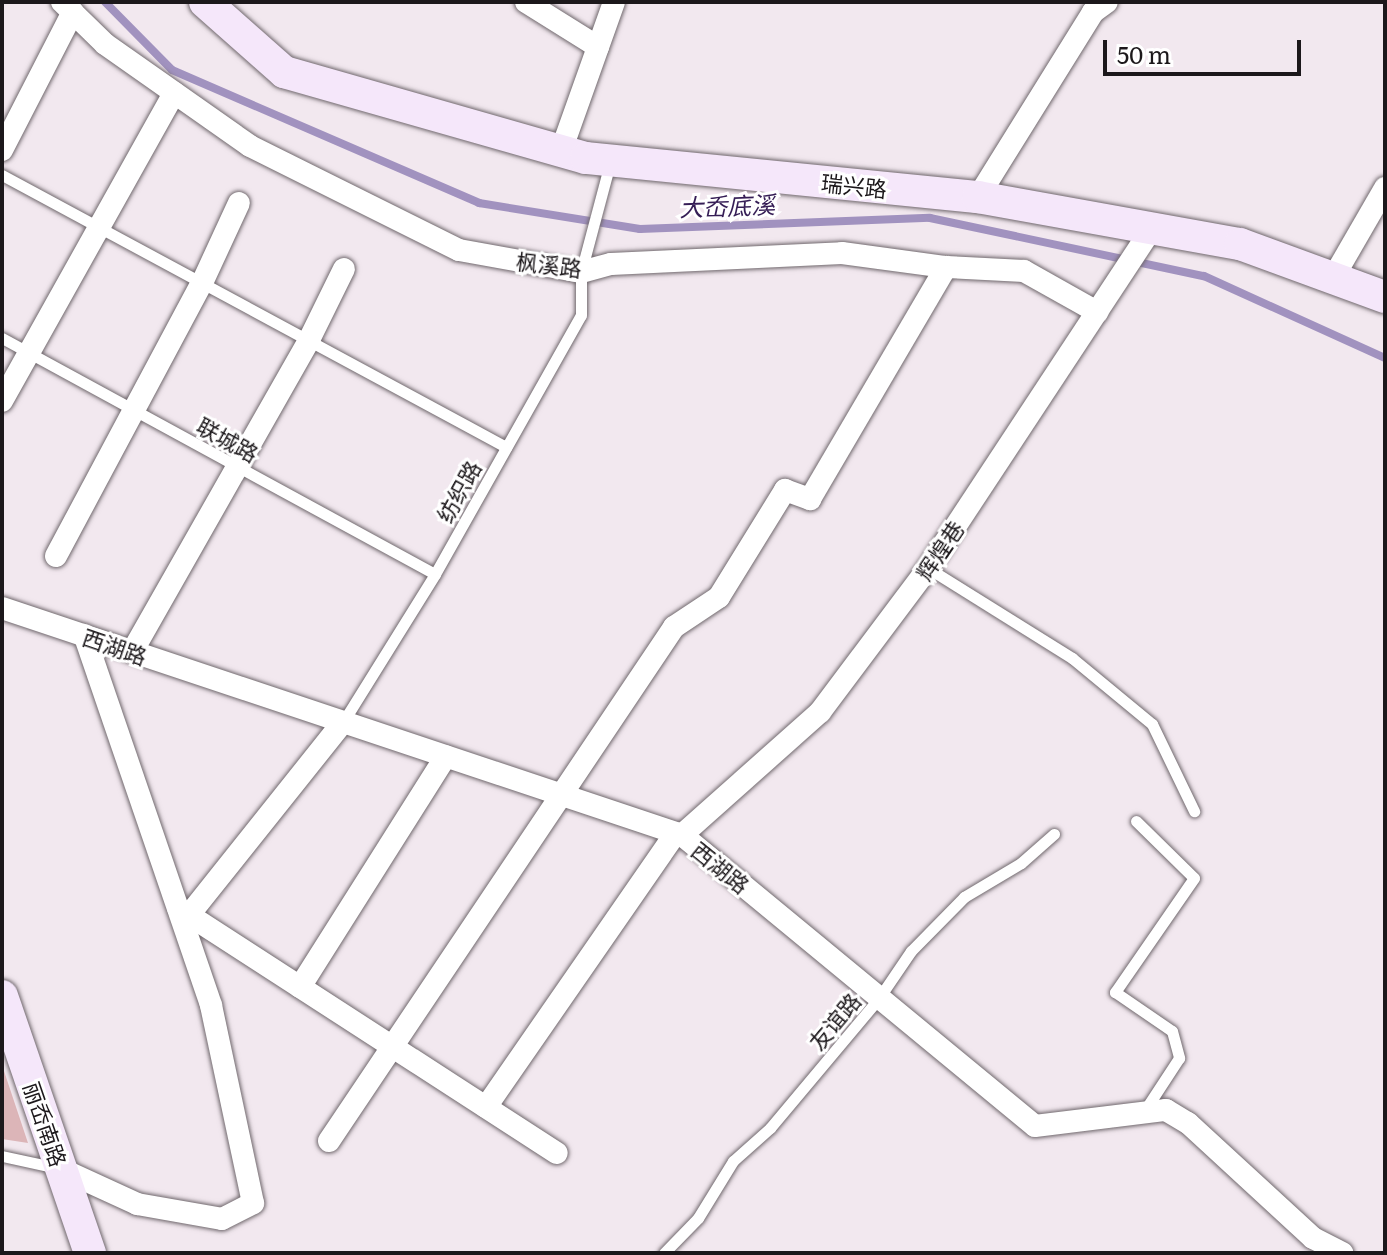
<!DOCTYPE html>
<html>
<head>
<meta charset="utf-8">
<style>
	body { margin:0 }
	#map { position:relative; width:1387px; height:1255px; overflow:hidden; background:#f2e8ef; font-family:Literata,"Noto Sans SC",serif }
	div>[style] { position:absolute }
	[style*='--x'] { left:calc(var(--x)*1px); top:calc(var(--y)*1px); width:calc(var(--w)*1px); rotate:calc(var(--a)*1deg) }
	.green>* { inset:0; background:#dcb5b8 }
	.stream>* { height:8px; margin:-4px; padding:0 4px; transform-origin:4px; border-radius:4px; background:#a192bf }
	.roads { filter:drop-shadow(0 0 2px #70686d) drop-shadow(0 0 2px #70686d) }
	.lane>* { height:11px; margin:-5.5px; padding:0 5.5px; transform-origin:5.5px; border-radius:5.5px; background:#fff }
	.street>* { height:22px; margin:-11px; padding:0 11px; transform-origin:11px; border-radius:11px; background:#fff }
	.secondary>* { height:32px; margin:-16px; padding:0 16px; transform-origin:16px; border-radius:16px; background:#f5e7fa }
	span { translate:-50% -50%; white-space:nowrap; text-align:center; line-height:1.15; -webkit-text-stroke:6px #fff; paint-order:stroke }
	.street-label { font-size:22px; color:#1c181b }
	.water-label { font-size:24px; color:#351d55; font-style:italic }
	.frame { position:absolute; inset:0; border:4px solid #1c181b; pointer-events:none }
	.scale { position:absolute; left:1103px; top:40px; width:198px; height:36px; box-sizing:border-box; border:4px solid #1c181b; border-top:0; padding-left:10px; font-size:24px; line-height:28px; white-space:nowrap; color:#1c181b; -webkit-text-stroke:6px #fff; paint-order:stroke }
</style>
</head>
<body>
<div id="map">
	<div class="green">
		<i style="clip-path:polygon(2px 1065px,28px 1143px,2px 1139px)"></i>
	</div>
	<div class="stream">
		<i style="--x:105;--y:2;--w:95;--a:45.4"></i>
		<i style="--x:172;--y:70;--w:335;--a:23.4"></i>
		<i style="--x:479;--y:203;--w:163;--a:9.2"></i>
		<i style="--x:640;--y:229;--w:290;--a:-2.2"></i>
		<i style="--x:930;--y:218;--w:280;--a:12"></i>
		<i style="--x:1204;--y:276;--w:199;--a:24.4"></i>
	</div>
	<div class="roads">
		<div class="lane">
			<i style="--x:2;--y:175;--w:573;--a:28.35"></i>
			<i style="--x:2;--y:338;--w:493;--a:28.6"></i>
			<i style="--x:928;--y:568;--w:170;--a:32"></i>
			<i style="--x:1072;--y:658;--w:104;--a:39.5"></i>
			<i style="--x:1152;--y:724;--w:97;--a:64.2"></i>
			<i style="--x:343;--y:722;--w:174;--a:-58.1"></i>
			<i style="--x:435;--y:574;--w:297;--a:-60.6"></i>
			<i style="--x:581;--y:315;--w:43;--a:-90"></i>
			<i style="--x:581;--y:272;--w:113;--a:-75.1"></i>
			<i style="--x:1136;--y:821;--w:81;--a:44.5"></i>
			<i style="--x:1194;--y:878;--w:139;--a:124.7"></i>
			<i style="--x:1115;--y:992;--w:69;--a:34.4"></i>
			<i style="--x:1172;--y:1031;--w:28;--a:75"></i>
			<i style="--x:1179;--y:1058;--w:62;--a:123.2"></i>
			<i style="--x:2;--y:1156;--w:56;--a:12.3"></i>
			<i style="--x:664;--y:1253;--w:49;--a:-45.8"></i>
			<i style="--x:698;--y:1218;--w:67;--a:-58.4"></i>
			<i style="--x:733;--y:1161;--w:50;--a:-41.7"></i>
			<i style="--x:770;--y:1128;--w:170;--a:-50"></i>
			<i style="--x:879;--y:998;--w:57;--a:-55.8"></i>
			<i style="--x:911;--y:951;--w:76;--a:-45.5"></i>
			<i style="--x:964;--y:897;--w:66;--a:-30.8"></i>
			<i style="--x:1021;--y:863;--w:44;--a:-41.3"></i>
		</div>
		<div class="street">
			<i style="--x:62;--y:2;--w:60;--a:44.3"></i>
			<i style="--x:105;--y:44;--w:177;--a:35.1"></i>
			<i style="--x:250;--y:146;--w:233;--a:26.5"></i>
			<i style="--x:459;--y:250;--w:124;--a:10.2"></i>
			<i style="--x:581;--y:272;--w:31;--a:-15"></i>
			<i style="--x:611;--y:264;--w:231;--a:-2.7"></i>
			<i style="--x:842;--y:253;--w:105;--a:7.7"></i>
			<i style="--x:946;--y:267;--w:78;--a:2.9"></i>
			<i style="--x:1024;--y:271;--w:84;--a:29.3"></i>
			<i style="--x:526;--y:2;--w:85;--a:32"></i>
			<i style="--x:2;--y:150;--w:155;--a:-62.8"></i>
			<i style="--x:561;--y:151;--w:158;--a:-70.4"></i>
			<i style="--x:978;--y:197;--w:218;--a:-58.1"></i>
			<i style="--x:1093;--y:12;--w:17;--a:-36"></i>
			<i style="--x:1333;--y:278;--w:104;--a:-60"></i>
			<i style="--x:2;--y:401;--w:353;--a:-60.8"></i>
			<i style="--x:56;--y:556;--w:310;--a:-61.9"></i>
			<i style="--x:202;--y:283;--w:88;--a:-65.2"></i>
			<i style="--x:2;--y:608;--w:717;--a:18.46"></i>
			<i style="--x:682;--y:835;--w:457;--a:39.5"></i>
			<i style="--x:1035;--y:1126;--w:132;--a:-7"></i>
			<i style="--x:1166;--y:1110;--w:26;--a:31"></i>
			<i style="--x:1188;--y:1123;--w:170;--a:42.6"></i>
			<i style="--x:1313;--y:1238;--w:33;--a:27"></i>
			<i style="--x:132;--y:652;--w:359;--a:-60.4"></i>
			<i style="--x:309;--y:340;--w:79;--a:-63.8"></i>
			<i style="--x:682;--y:835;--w:185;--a:-41.7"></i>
			<i style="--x:820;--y:712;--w:180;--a:-53.1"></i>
			<i style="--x:928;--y:568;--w:407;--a:-56.6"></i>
			<i style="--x:178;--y:908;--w:451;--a:32.9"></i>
			<i style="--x:189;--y:915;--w:247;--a:-51.4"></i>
			<i style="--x:300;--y:987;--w:273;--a:-57.7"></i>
			<i style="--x:486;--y:1107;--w:333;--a:-55.3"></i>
			<i style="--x:329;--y:1141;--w:619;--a:-56.13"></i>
			<i style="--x:674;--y:627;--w:54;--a:-33.7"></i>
			<i style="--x:719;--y:597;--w:126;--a:-58.3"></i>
			<i style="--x:785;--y:490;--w:27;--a:20"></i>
			<i style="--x:810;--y:499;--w:269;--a:-59.6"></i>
			<i style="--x:61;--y:1169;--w:84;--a:24.7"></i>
			<i style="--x:137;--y:1204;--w:86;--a:10"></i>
			<i style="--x:222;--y:1219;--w:35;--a:-27"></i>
			<i style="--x:253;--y:1203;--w:202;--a:-102"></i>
			<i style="--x:211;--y:1005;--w:391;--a:-108.9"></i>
		</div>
		<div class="secondary">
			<i style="--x:205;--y:2;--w:106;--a:41.5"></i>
			<i style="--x:284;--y:72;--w:314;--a:15.9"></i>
			<i style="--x:586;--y:158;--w:394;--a:5.7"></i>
			<i style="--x:978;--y:197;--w:266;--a:10.2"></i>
			<i style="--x:1240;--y:244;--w:154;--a:20.1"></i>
			<i style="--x:2;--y:996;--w:272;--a:71.1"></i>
		</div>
	</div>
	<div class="street-label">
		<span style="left:854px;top:185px;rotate:6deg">瑞兴路</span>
		<span style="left:549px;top:264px;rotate:7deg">枫溪路</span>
		<span style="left:228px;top:439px;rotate:29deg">联城路</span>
		<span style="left:458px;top:491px;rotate:-61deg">纺织路</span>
		<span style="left:939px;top:550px;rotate:-56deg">辉煌巷</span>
		<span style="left:115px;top:646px;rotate:19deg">西湖路</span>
		<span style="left:721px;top:867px;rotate:39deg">西湖路</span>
		<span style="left:834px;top:1021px;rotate:-50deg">友谊路</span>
		<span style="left:46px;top:1124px;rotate:71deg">丽岙南路</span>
	</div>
	<div class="water-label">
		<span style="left:727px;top:205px;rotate:-2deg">大岙底溪</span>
	</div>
	<div class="frame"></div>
	<div class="scale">50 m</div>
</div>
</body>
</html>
